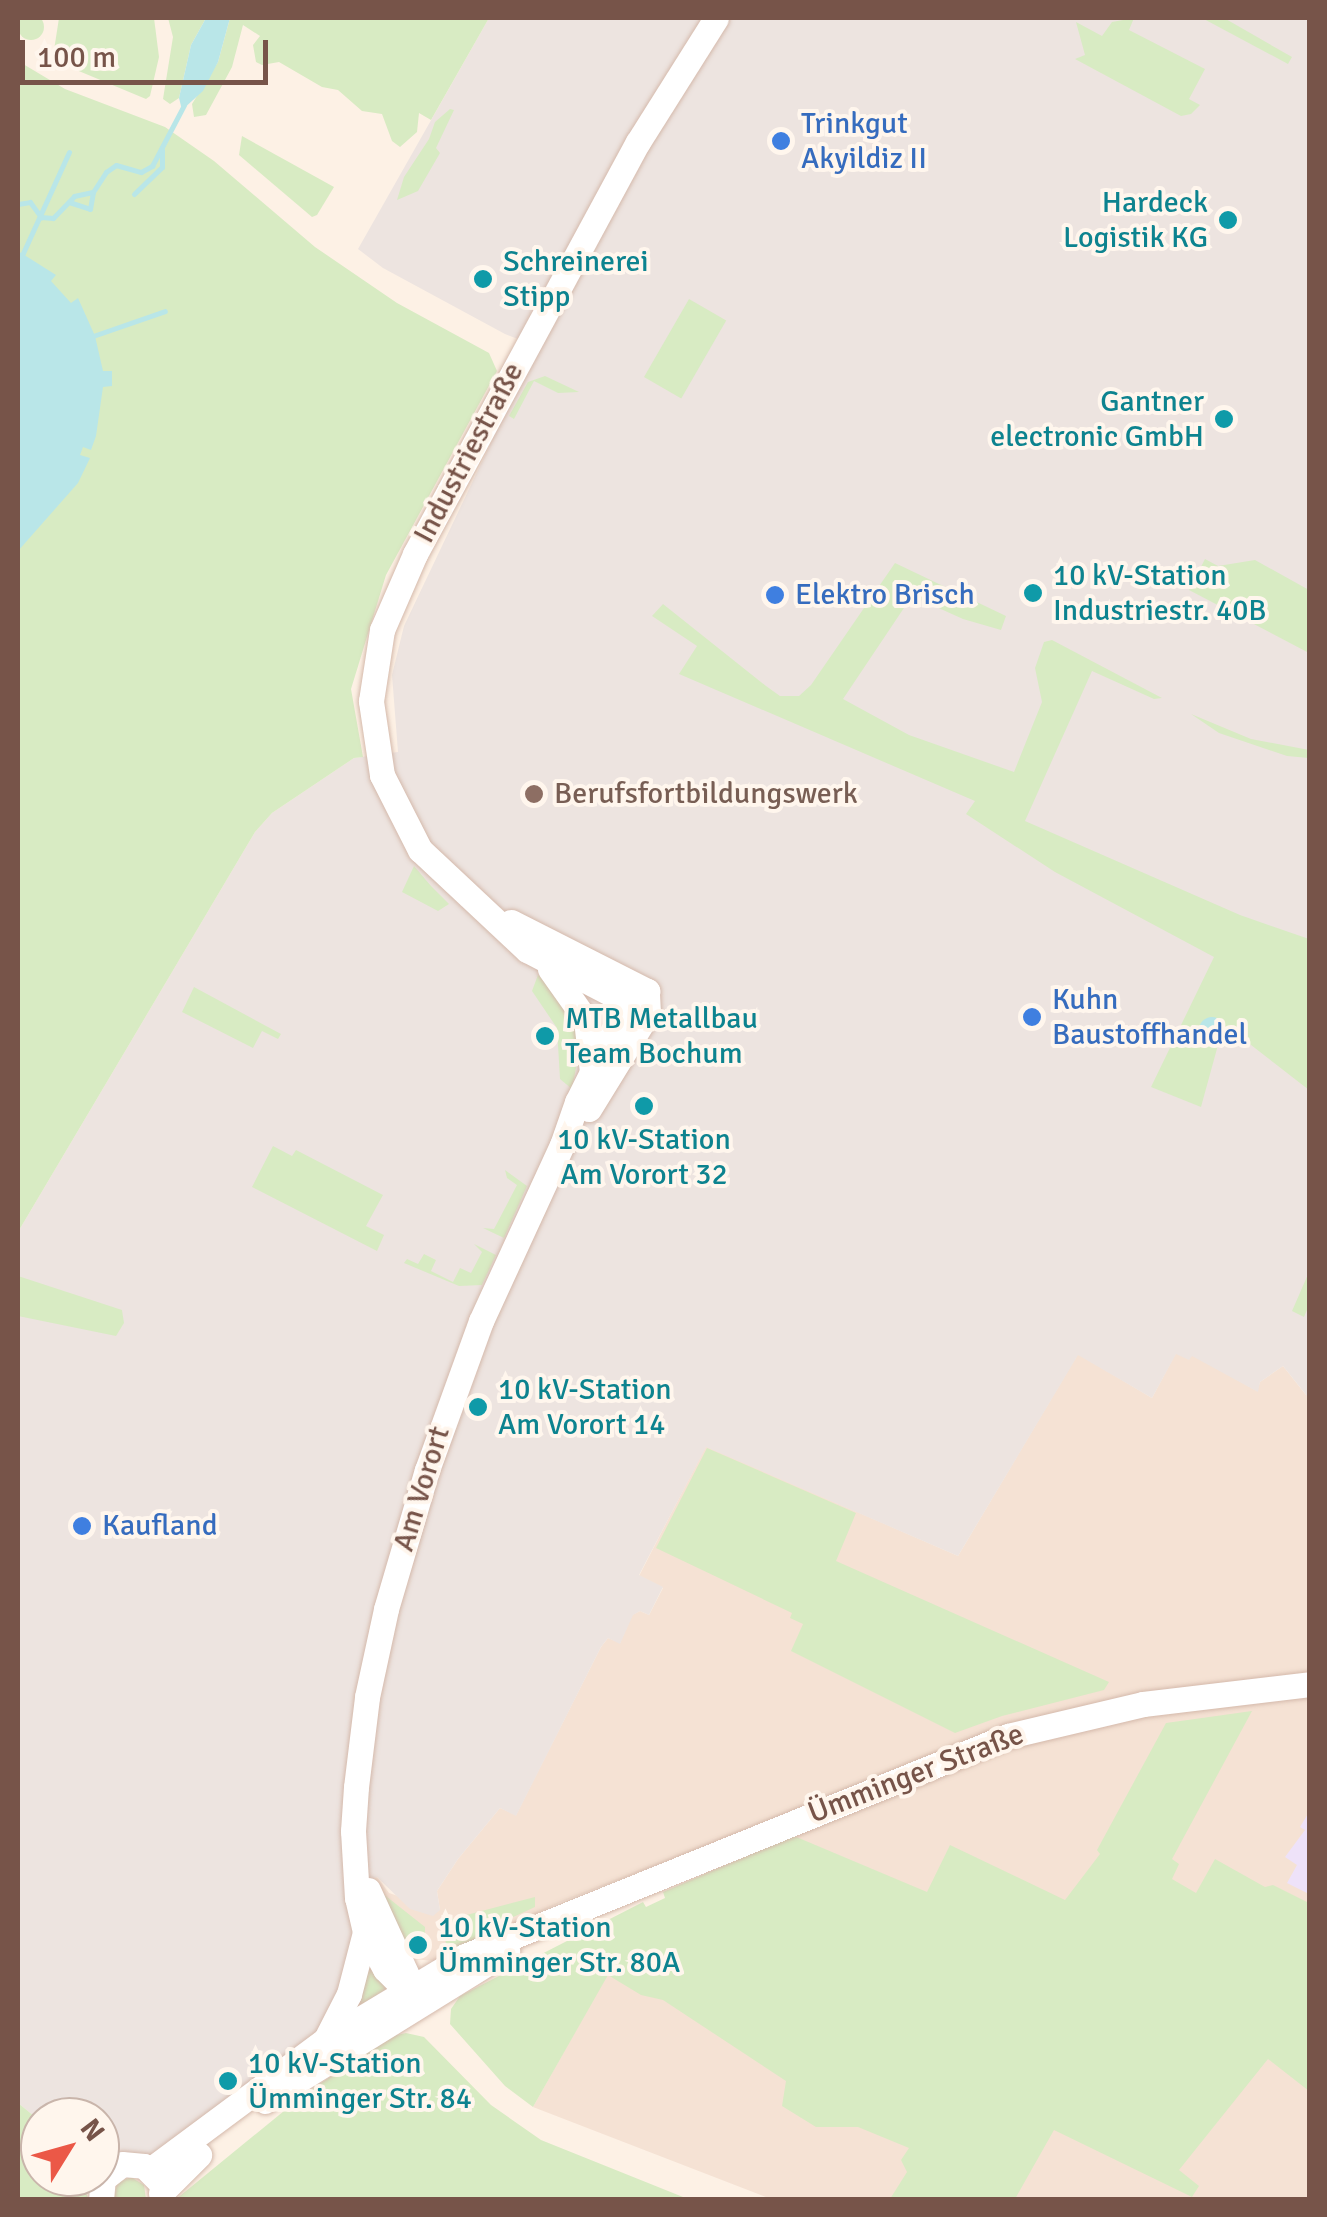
<!DOCTYPE html>
<html>
<head>
<meta charset="utf-8">
<style>
	body { margin:0 }
	#map { position:relative; width:1327px; height:2217px; overflow:hidden; background:#fdf1e5; font-family:Signika,sans-serif }
	div>[style] { position:absolute }
	[style*='--x'] { left:calc(var(--x)*1px); top:calc(var(--y)*1px); width:calc(var(--w)*1px); rotate:calc(var(--a)*1deg) }
	.residential>* { inset:0; background:#f5e2d4 }
	.industrial>* { inset:0; background:#ede4e0 }
	.education>* { inset:0; background:#eee2f9 }
	.green>* { inset:0; background:#d8ebc3; transform-origin:0 0 }
	.round { border-radius:50% }
	.water>* { inset:0; background:#b9e6e8 }
	.stream>* { height:5px; margin:-2.5px; padding:0 2.5px; transform-origin:2.5px; border-radius:2.5px; background:#b9e6e8 }
	.roads { filter:drop-shadow(0 0 2px #d4b9ab) drop-shadow(0 0 2px #d4b9ab) }
	.secondary>* { height:25px; margin:-12.5px; padding:0 12.5px; transform-origin:12.5px; border-radius:12.5px; background:#fff }
	.dots>* { width:28px; height:28px; translate:-50% -50%; box-sizing:border-box; border:5px solid #fff6ed; border-radius:50% }
	span { translate:-50% -50%; white-space:nowrap; text-align:center; line-height:1.15; -webkit-text-stroke:8px #fff6ed; paint-order:stroke }
	.shop-label { font-size:30px; color:#366cbe }
	.left { translate:0 -50%; text-align:left }
	.culture-label { font-size:30px; color:#0d838f }
	.right { translate:-100% -50%; text-align:right }
	.street-label { font-size:30px; color:#775449 }
	.education-label { font-size:30px; color:#785e54 }
	.frame { position:absolute; inset:0; border:20px solid #775449; pointer-events:none }
	.north { position:absolute; left:20px; top:2097px; width:100px; height:100px; box-sizing:border-box; background:#fff6ed; border:2px solid #c9b5ab; border-radius:50%; rotate:53deg; font-size:28px; font-weight:700; line-height:40px; text-align:center; color:#775449 }
	.north::after { content:''; display:block; margin:auto; width:35px; height:45px; background:#eb5847; clip-path:polygon(50% 0,100% 100%,50% 72%,0 100%) }
	.scale { position:absolute; left:20px; top:40px; width:248px; height:45px; box-sizing:border-box; border:5px solid #775449; border-top:0; padding-left:12px; font-size:30px; line-height:35px; white-space:nowrap; color:#775449; -webkit-text-stroke:8px #fff6ed; paint-order:stroke }
</style>
</head>
<body>
<div id="map">
	<div class="residential">
		<i style="clip-path:polygon(1176px 1353px,1192px 1355px,1257px 1391px,1260px 1382px,1283px 1366px,1306px 1395px,1309px 1390px,1309px 1675px,1145px 1694px,706px 1846px,561px 1902px,435px 1961px,412px 1959px,371px 1880px,377px 1877px,389px 1893px,440px 1910px,437px 1891px,458px 1859px,500px 1808px,516px 1815px,601px 1647px,608px 1638px,620px 1643px,632px 1615px,640px 1611px,649px 1615px,663px 1588px,639px 1576px,706px 1446px,958px 1556px,1078px 1354px,1152px 1398px)"></i>
		<i style="clip-path:polygon(1309px 1691px,1309px 2199px,771px 2199px,533px 2107px,607px 1975px,705px 1875px,700px 1868px,966px 1761px,1066px 1727px)"></i>
	</div>
	<div class="industrial">
		<i style="clip-path:polygon(489px 18px,1309px 18px,1310px 1390px,1307px 1396px,1283px 1366px,1260px 1382px,1258px 1392px,1192px 1356px,1189px 1360px,1176px 1354px,1152px 1398px,1078px 1355px,958px 1556px,706px 1447px,639px 1575px,663px 1587px,649px 1615px,640px 1611px,633px 1615px,620px 1644px,608px 1638px,601px 1647px,516px 1816px,500px 1808px,458px 1859px,437px 1891px,440px 1910px,433px 1916px,410px 1909px,377px 1877px,371px 1880px,356px 1918px,348px 1981px,318px 2032px,158px 2159px,111px 2156px,100px 2169px,100px 2117px,40px 2117px,40px 2121px,18px 2103px,18px 1232px,255px 832px,272px 813px,354px 758px,398px 752px,392px 675px,404px 626px,537px 346px,505px 334px,383px 268px,358px 249px)"></i>
	</div>
	<div class="education">
		<i style="clip-path:polygon(1309px 1812px,1309px 1894px,1287px 1883px,1297px 1865px,1285px 1857px,1305px 1830px,1300px 1827px)"></i>
	</div>
	<div class="green">
		<i class="round" style="left:18px;top:14px;width:26px;height:26px"></i>
		<i style="clip-path:polygon(59px 18px,154px 18px,159px 57px,150px 96px,146px 99px,62px 64px,54px 50px)"></i>
		<i style="clip-path:polygon(168px 18px,206px 18px,191px 45px,179px 98px,170px 104px,163px 99px,173px 37px)"></i>
		<i style="clip-path:polygon(230px 18px,489px 18px,431px 120px,419px 113px,417px 132px,400px 147px,392px 141px,382px 114px,362px 111px,338px 90px,322px 87px,279px 62px,262px 65px,256px 62px,253px 45px,260px 36px,243px 25px,232px 67px,206px 115px,194px 117px,192px 104px,218px 62px)"></i>
		<i style="clip-path:polygon(1134px 18px,1129px 30px,1205px 69px,1189px 99px,1200px 105px,1191px 114px,1181px 116px,1075px 59px,1085px 55px,1076px 22px,1102px 36px,1112px 22px)"></i>
		<i style="clip-path:polygon(1202px 18px,1224px 18px,1292px 57px,1288px 64px)"></i>
		<i style="clip-path:polygon(18px 61px,65px 89px,165px 127px,214px 161px,315px 247px,397px 303px,489px 353px,497px 371px,386px 575px,351px 689px,363px 757px,354px 758px,272px 813px,255px 832px,18px 1232px)"></i>
		<i style="clip-path:polygon(450px 109px,454px 110px,436px 148px,440px 153px,418px 191px,397px 200px,404px 177px,429px 139px,435px 122px)"></i>
		<i style="clip-path:polygon(242px 136px,334px 187px,317px 215px,312px 217px,239px 155px)"></i>
		<i style="left:689px;top:299px;width:43px;height:90px;rotate:30deg"></i>
		<i style="clip-path:polygon(545px 376px,579px 392px,558px 393px,534px 381px,514px 419px,509px 416px,528px 382px)"></i>
		<i style="clip-path:polygon(1205px 559px,1218px 566px,1255px 560px,1309px 590px,1309px 653px,1189px 590px)"></i>
		<i style="clip-path:polygon(895px 563px,1006px 616px,1001px 630px,963px 619px,912px 596px,843px 699px,909px 735px,1014px 772px,1042px 702px,1035px 668px,1044px 642px,1052px 640px,1162px 698px,1154px 699px,1092px 671px,1025px 821px,1240px 915px,1309px 939px,1309px 1090px,1233px 1031px,1218px 1045px,1201px 1107px,1151px 1087px,1214px 957px,1055px 872px,966px 814px,975px 801px,679px 674px,697px 646px,652px 616px,663px 604px,766px 686px,780px 696px,799px 696px,811px 685px)"></i>
		<i style="clip-path:polygon(1191px 714px,1251px 739px,1309px 750px,1309px 758px,1287px 756px,1219px 733px)"></i>
		<i style="clip-path:polygon(414px 866px,431px 886px,449px 904px,438px 911px,402px 892px)"></i>
		<i style="clip-path:polygon(538px 975px,550px 985px,575px 1026px,579px 1052px,572px 1089px,560px 1079px,557px 1028px,532px 991px)"></i>
		<i style="clip-path:polygon(194px 987px,281px 1034px,278px 1039px,262px 1031px,253px 1048px,182px 1012px)"></i>
		<i style="clip-path:polygon(273px 1146px,292px 1156px,296px 1150px,383px 1195px,366px 1226px,384px 1235px,377px 1251px,252px 1187px)"></i>
		<i style="clip-path:polygon(505px 1170px,527px 1186px,504px 1238px,483px 1228px,494px 1229px,517px 1185px,507px 1178px)"></i>
		<i style="clip-path:polygon(474px 1244px,496px 1255px,482px 1285px,459px 1286px,404px 1263px,407px 1259px,418px 1264px,424px 1254px,436px 1260px,431px 1271px,453px 1282px,460px 1268px,471px 1273px,482px 1252px)"></i>
		<i style="clip-path:polygon(1309px 1272px,1309px 1305px,1304px 1317px,1292px 1311px)"></i>
		<i style="clip-path:polygon(18px 1276px,122px 1310px,124px 1323px,116px 1336px,18px 1316px)"></i>
		<i style="clip-path:polygon(707px 1448px,856px 1513px,836px 1561px,1109px 1682px,1104px 1690px,1002px 1716px,955px 1733px,791px 1651px,803px 1624px,790px 1618px,792px 1613px,656px 1548px)"></i>
		<i style="clip-path:polygon(1252px 1711px,1172px 1859px,1179px 1864px,1172px 1879px,1196px 1893px,1215px 1859px,1265px 1887px,1273px 1885px,1309px 1903px,1309px 2091px,1268px 2059px,1179px 2170px,1199px 2186px,1192px 2197px,1054px 2130px,1015px 2199px,890px 2199px,907px 2172px,901px 2160px,909px 2148px,858px 2127px,816px 2127px,782px 2106px,786px 2081px,663px 2000px,641px 1995px,608px 1975px,533px 2107px,505px 2086px,450px 2024px,451px 2009px,460px 1996px,643px 1902px,646px 1907px,665px 1898px,663px 1892px,794px 1836px,927px 1892px,950px 1845px,1065px 1900px,1100px 1854px,1097px 1850px,1166px 1723px)"></i>
		<i style="clip-path:polygon(382px 1893px,425px 1927px,425px 1941px,414px 1945px,412px 1952px,407px 1954px)"></i>
		<i style="clip-path:polygon(535px 1897px,535px 1907px,511px 1918px,511px 1923px,449px 1954px,440px 1922px)"></i>
		<i style="clip-path:polygon(368px 1958px,386px 1989px,352px 2011px)"></i>
		<i style="clip-path:polygon(406px 2033px,424px 2037px,491px 2105px,541px 2140px,688px 2199px,175px 2200px,306px 2093px,392px 2036px)"></i>
		<i style="clip-path:polygon(18px 2103px,40px 2121px,40px 2177px,82px 2177px,88px 2199px,18px 2199px)"></i>
		<i style="clip-path:polygon(131px 2177px,144px 2185px,146px 2199px,114px 2199px,117px 2183px)"></i>
	</div>
	<div class="water">
		<i style="clip-path:polygon(206px 18px,230px 18px,218px 62px,203px 91px,182px 110px,179px 98px,191px 45px)"></i>
		<i style="clip-path:polygon(18px 251px,56px 275px,51px 281px,71px 303px,78px 298px,95px 336px,103px 371px,112px 371px,112px 386px,103px 387px,96px 436px,91px 450px,83px 447px,80px 455px,90px 458px,78px 483px,18px 551px)"></i>
		<i class="round" style="left:1199px;top:1017px;width:26px;height:26px"></i>
	</div>
	<div class="stream">
		<i style="--x:134;--y:194;--w:39;--a:-44"></i>
		<i style="--x:162;--y:167;--w:17;--a:-90"></i>
		<i style="--x:69;--y:202;--w:22;--a:18"></i>
		<i style="--x:90;--y:209;--w:17;--a:-80"></i>
		<i style="--x:93;--y:192;--w:24;--a:-57"></i>
		<i style="--x:106;--y:172;--w:12;--a:-35"></i>
		<i style="--x:116;--y:165;--w:26;--a:16"></i>
		<i style="--x:141;--y:172;--w:13;--a:-29"></i>
		<i style="--x:152;--y:166;--w:69;--a:-62.3"></i>
		<i style="--x:18;--y:204;--w:12;--a:-9"></i>
		<i style="--x:30;--y:202;--w:19;--a:54"></i>
		<i style="--x:41;--y:217;--w:12;--a:5"></i>
		<i style="--x:53;--y:218;--w:30;--a:-46"></i>
		<i style="--x:74;--y:196;--w:19;--a:-12"></i>
		<i style="--x:18;--y:264;--w:123;--a:-65.5"></i>
		<i style="--x:93;--y:336;--w:76;--a:-19.1"></i>
	</div>
	<div class="roads">
		<div class="secondary">
			<i style="--x:511;--y:922;--w:153;--a:26.9"></i>
			<i style="--x:550;--y:969;--w:62;--a:54.8"></i>
			<i style="--x:586;--y:1020;--w:52;--a:83.4"></i>
			<i style="--x:648;--y:1013;--w:136;--a:-152.5"></i>
			<i style="--x:527;--y:950;--w:146;--a:-136.9"></i>
			<i style="--x:420;--y:850;--w:84;--a:-116.9"></i>
			<i style="--x:382;--y:775;--w:75;--a:-98.5"></i>
			<i style="--x:371;--y:701;--w:72;--a:-81.2"></i>
			<i style="--x:382;--y:630;--w:83;--a:-66.5"></i>
			<i style="--x:415;--y:554;--w:468;--a:-61.6"></i>
			<i style="--x:638;--y:142;--w:146;--a:-57.8"></i>
			<i style="--x:589;--y:1109;--w:113;--a:-58.4"></i>
			<i style="--x:648;--y:1013;--w:18;--a:-93"></i>
			<i style="--x:368;--y:1890;--w:120;--a:65.4"></i>
			<i style="--x:419;--y:2003;--w:48;--a:-135"></i>
			<i style="--x:385;--y:1969;--w:42;--a:-118.4"></i>
			<i style="--x:365;--y:1932;--w:35;--a:-103"></i>
			<i style="--x:357;--y:1898;--w:67;--a:-93.4"></i>
			<i style="--x:353;--y:1831;--w:44;--a:-86.1"></i>
			<i style="--x:356;--y:1787;--w:91;--a:-83"></i>
			<i style="--x:367;--y:1697;--w:90;--a:-77.8"></i>
			<i style="--x:386;--y:1609;--w:145;--a:-73.6"></i>
			<i style="--x:427;--y:1470;--w:158;--a:-70.1"></i>
			<i style="--x:481;--y:1321;--w:194;--a:-65.3"></i>
			<i style="--x:562;--y:1145;--w:46;--a:-70.8"></i>
			<i style="--x:577;--y:1102;--w:112;--a:-63.4"></i>
			<i style="--x:627;--y:1002;--w:23;--a:-29"></i>
			<i style="--x:328;--y:2035;--w:46;--a:-62.9"></i>
			<i style="--x:349;--y:1994;--w:64;--a:-75.5"></i>
			<i style="--x:265;--y:2101;--w:285;--a:-31.8"></i>
			<i style="--x:150;--y:2170;--w:218;--a:-36.6"></i>
			<i style="--x:325;--y:2040;--w:163;--a:-31"></i>
			<i style="--x:465;--y:1956;--w:586;--a:-22.06"></i>
			<i style="--x:1008;--y:1736;--w:139;--a:-13.3"></i>
			<i style="--x:1143;--y:1704;--w:168;--a:-6.8"></i>
			<i style="--x:161;--y:2193;--w:54;--a:-45"></i>
			<i style="--x:101;--y:2200;--w:21;--a:-85"></i>
			<i style="--x:103;--y:2179;--w:24;--a:-38"></i>
			<i style="--x:122;--y:2164;--w:22;--a:5"></i>
			<i style="--x:144;--y:2166;--w:20;--a:45"></i>
		</div>
	</div>
	<div class="dots">
		<i style="left:781px;top:141px;background:#3f7fe0"></i>
		<i style="left:1228px;top:220px;background:#0f9aa8"></i>
		<i style="left:483px;top:279px;background:#0f9aa8"></i>
		<i style="left:1224px;top:419px;background:#0f9aa8"></i>
		<i style="left:1033px;top:593px;background:#0f9aa8"></i>
		<i style="left:775px;top:595px;background:#3f7fe0"></i>
		<i style="left:534px;top:794px;background:#8d6e63"></i>
		<i style="left:1032px;top:1017px;background:#3f7fe0"></i>
		<i style="left:545px;top:1036px;background:#0f9aa8"></i>
		<i style="left:644px;top:1106px;background:#0f9aa8"></i>
		<i style="left:478px;top:1407px;background:#0f9aa8"></i>
		<i style="left:82px;top:1526px;background:#3f7fe0"></i>
		<i style="left:418px;top:1945px;background:#0f9aa8"></i>
		<i style="left:228px;top:2081px;background:#0f9aa8"></i>
	</div>
	<div class="shop-label">
		<span class="left" style="left:801px;top:141px">Trinkgut<br>Akyildiz II</span>
		<span class="left" style="left:795px;top:595px">Elektro Brisch</span>
		<span class="left" style="left:1052px;top:1017px">Kuhn<br>Baustoffhandel</span>
		<span class="left" style="left:102px;top:1526px">Kaufland</span>
	</div>
	<div class="culture-label">
		<span class="right" style="left:1208px;top:220px">Hardeck<br>Logistik KG</span>
		<span class="left" style="left:503px;top:279px">Schreinerei<br>Stipp</span>
		<span class="right" style="left:1204px;top:419px">Gantner<br>electronic GmbH</span>
		<span class="left" style="left:1053px;top:593px">10 kV-Station<br>Industriestr. 40B</span>
		<span class="left" style="left:565px;top:1036px">MTB Metallbau<br>Team Bochum</span>
		<span style="left:644px;top:1157px">10 kV-Station<br>Am Vorort 32</span>
		<span class="left" style="left:498px;top:1407px">10 kV-Station<br>Am Vorort 14</span>
		<span class="left" style="left:438px;top:1945px">10 kV-Station<br>Ümminger Str. 80A</span>
		<span class="left" style="left:248px;top:2081px">10 kV-Station<br>Ümminger Str. 84</span>
	</div>
	<div class="street-label">
		<span style="left:469px;top:453px;rotate:-62deg">Industriestraße</span>
		<span style="left:422px;top:1489px;rotate:-73deg">Am Vorort</span>
		<span style="left:916px;top:1774px;rotate:-21deg">Ümminger Straße</span>
	</div>
	<div class="education-label">
		<span class="left" style="left:554px;top:794px">Berufsfortbildungswerk</span>
	</div>
	<div class="frame"></div>
	<div class="north">N</div>
	<div class="scale">100 m</div>
</div>
</body>
</html>
